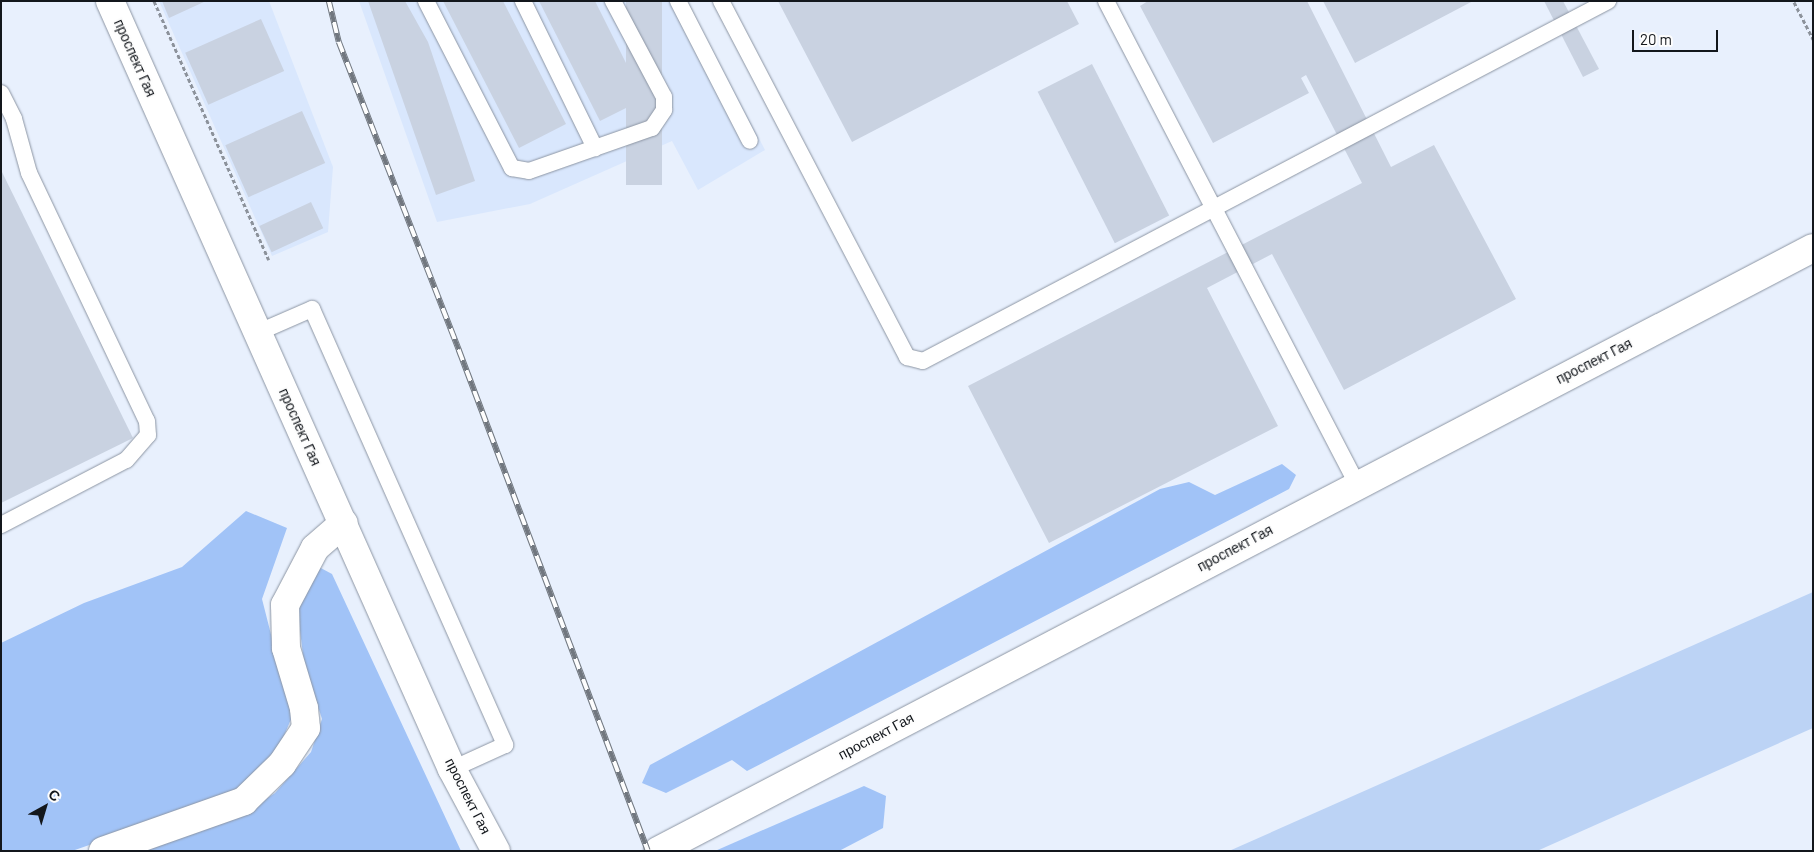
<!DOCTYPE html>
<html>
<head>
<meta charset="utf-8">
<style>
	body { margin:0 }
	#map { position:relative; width:1814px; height:852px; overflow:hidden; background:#e8f0fd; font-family:Barlow,sans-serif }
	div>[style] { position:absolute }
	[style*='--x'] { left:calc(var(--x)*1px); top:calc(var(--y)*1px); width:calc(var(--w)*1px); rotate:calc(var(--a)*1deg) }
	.built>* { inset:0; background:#d9e7fd }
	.green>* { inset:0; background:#bcd3f5 }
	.forest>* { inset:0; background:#a1c3f7 }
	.building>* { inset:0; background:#c9d2e1; transform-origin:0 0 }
	.path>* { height:3px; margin-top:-1.5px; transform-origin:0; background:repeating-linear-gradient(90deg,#8c929b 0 4px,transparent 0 6.5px) }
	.roads { filter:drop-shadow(0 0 1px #8c95a3) drop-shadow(0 0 1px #8c95a3) }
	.lane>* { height:16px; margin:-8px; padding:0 8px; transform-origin:8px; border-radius:8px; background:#fff }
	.street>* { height:28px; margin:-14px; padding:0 14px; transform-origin:14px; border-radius:14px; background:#fff }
	.rail>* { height:5.5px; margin-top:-2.75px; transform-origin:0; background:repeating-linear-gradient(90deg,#fdfdfd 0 11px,#71777f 0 22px); box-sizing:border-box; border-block:1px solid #71777f }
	span { translate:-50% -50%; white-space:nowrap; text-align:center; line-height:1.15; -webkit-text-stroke:4px #fdfdfd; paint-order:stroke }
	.street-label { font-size:14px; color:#13171c }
	.frame { position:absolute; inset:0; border:2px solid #13171c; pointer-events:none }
	.north { position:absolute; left:20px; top:782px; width:50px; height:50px; -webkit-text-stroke:4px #fdfdfd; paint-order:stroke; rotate:39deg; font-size:14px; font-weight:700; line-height:20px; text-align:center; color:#13171c }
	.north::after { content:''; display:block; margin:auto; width:18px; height:22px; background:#13171c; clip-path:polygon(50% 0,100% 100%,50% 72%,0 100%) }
	.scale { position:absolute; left:1632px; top:30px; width:86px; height:22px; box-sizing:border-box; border:2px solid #13171c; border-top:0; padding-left:6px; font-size:15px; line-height:18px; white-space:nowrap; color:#13171c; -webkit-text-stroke:4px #fdfdfd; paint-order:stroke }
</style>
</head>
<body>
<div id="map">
	<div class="built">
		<i style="clip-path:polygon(159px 1px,269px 1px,333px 167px,328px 232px,272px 256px)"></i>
		<i style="clip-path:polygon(359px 1px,687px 1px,765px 150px,698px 190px,672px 141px,530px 204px,437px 222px)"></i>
	</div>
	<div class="green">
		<i style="clip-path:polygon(1813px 592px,1813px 728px,1537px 851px,1229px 851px)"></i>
	</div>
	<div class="forest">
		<i style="clip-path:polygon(1282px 464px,1296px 475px,1289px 489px,747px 771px,732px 760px,666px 793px,642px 783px,650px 765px,1160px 489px,1189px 482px,1215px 495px)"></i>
		<i style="clip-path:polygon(246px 511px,287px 528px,262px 599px,292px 717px,280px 745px,239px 793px,72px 851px,1px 851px,1px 643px,84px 603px,182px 567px)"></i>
		<i style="clip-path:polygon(317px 566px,332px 574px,461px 851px,131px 851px,248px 811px,275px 793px,311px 752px,322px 719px,304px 663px,298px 614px,307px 577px)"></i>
		<i style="clip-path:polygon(864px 786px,886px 796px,883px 828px,839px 851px,715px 851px)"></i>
	</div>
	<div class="building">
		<i style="clip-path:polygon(162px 1px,206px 1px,169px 18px)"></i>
		<i style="clip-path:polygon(368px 1px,405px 1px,428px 42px,475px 181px,436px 195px)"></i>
		<i style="clip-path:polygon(443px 1px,503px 1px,566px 124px,519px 148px)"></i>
		<i style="clip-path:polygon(539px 1px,595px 1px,644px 99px,600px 121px)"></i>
		<i style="left:626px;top:1px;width:36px;height:184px"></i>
		<i style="clip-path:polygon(778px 1px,1067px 1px,1079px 24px,852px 142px)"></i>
		<i style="clip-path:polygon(1148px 1px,1307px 1px,1391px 167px,1434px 145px,1516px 299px,1344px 390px,1272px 254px,1207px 288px,1278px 426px,1049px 543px,968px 386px,1362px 183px,1306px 75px,1301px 78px,1309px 93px,1213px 143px,1140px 6px)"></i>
		<i style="clip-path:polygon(1323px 1px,1473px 1px,1355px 63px)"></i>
		<i style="clip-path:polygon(1544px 1px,1563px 1px,1599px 69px,1583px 77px)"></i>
		<i style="left:261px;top:19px;width:57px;height:83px;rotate:66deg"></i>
		<i style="left:1092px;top:64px;width:170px;height:61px;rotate:63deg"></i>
		<i style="left:302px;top:111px;width:57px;height:84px;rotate:66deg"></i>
		<i style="clip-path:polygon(1px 170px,133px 438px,1px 503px)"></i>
		<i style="left:311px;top:202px;width:29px;height:57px;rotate:65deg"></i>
	</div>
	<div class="path">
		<i style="--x:154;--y:1;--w:283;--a:66.1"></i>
		<i style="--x:1794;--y:2;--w:42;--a:62.8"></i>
	</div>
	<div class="roads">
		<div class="lane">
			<i style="--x:426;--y:1;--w:188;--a:62.8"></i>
			<i style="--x:512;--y:168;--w:17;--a:10"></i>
			<i style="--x:529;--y:171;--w:130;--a:-19.3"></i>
			<i style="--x:652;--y:128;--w:22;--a:-56"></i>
			<i style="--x:664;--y:110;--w:13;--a:-90"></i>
			<i style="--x:664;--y:97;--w:109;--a:-118"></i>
			<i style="--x:523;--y:1;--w:164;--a:63.9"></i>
			<i style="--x:678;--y:1;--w:157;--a:62.8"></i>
			<i style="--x:721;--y:1;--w:402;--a:62.4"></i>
			<i style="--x:907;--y:357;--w:16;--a:14"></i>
			<i style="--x:923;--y:361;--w:774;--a:-27.72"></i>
			<i style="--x:1106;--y:1;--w:544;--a:62.54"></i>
			<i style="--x:1;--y:93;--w:29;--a:63"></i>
			<i style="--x:14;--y:119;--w:56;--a:74.5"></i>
			<i style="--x:29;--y:173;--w:275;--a:64.6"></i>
			<i style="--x:147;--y:421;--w:14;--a:86"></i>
			<i style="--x:148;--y:435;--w:33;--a:131"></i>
			<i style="--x:126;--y:460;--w:141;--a:152.5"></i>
			<i style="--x:257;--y:333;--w:60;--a:-23.6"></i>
			<i style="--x:312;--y:309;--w:477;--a:66.1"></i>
			<i style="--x:505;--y:745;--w:58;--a:155.6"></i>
		</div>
		<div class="street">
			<i style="--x:110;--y:1;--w:841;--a:66"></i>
			<i style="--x:452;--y:769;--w:93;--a:61.8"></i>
			<i style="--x:103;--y:851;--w:150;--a:-19.5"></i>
			<i style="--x:244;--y:801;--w:53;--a:-44.2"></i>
			<i style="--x:282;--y:764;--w:43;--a:-56.3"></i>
			<i style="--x:306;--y:728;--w:20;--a:-96"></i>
			<i style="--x:304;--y:708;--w:63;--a:-106.7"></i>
			<i style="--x:286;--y:648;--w:43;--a:-91.3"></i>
			<i style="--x:285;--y:605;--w:64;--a:-62.2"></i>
			<i style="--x:315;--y:548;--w:38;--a:-41"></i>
			<i style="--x:658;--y:851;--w:1303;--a:-27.57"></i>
		</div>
	</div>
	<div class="rail">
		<i style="--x:329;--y:1;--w:42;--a:76.3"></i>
		<i style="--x:339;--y:42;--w:331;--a:68.7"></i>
		<i style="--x:459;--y:350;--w:535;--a:69.33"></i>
	</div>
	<div class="street-label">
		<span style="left:135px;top:58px;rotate:66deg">проспект Гая</span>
		<span style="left:1594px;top:361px;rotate:-27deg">проспект Гая</span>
		<span style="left:300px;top:427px;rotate:66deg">проспект Гая</span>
		<span style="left:1235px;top:548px;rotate:-28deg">проспект Гая</span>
		<span style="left:876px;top:736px;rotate:-28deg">проспект Гая</span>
		<span style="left:468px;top:796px;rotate:63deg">проспект Гая</span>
	</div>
	<div class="frame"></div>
	<div class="north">С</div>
	<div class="scale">20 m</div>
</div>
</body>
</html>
